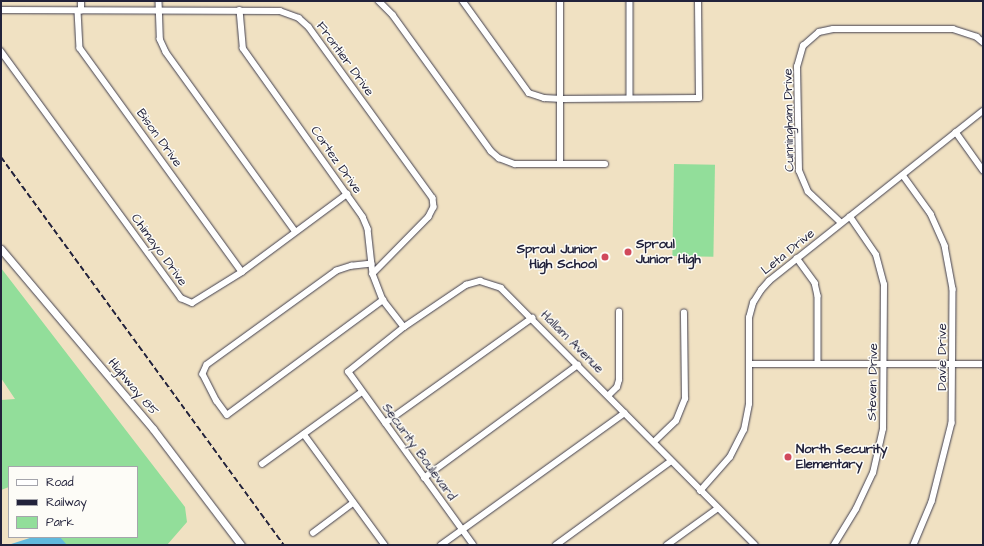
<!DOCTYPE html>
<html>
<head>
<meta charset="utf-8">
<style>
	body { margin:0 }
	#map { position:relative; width:984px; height:546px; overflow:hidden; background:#f0e1c2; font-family:"Architects Daughter",sans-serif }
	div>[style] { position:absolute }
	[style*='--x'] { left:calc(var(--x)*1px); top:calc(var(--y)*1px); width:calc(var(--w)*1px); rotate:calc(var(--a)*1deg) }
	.green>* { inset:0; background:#92de9a; transform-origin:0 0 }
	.water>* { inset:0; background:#60b9dd }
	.roads { filter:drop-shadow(0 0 1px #413f4f) drop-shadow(0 0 1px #413f4f) }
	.minor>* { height:5.5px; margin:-2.75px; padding:0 2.75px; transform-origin:2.75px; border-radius:2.75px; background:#fff }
	.major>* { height:7px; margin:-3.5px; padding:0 3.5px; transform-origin:3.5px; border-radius:3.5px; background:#fff }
	.rail>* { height:1.5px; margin-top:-0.75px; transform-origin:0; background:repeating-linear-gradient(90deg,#22223b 0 6px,transparent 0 9px) }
	.dots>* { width:11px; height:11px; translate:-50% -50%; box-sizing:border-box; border:2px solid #fdfcf7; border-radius:50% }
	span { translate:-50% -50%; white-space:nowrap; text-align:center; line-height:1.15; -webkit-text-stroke:3px #fdfcf7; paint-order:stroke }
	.street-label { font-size:13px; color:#22223b }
	.poi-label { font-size:13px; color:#22223b; font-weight:700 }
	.left { translate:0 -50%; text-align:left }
	.right { translate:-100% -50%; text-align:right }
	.frame { position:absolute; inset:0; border:2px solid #22223b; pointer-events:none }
	.legend { position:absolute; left:8px; top:466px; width:130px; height:72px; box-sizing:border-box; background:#fdfcf7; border:1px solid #a5a5ac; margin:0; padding:5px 7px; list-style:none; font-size:12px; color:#22223b }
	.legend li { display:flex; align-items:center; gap:8px; height:20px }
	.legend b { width:20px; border:1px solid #a5a5ac }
</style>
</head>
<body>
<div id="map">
	<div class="green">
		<i style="left:674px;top:164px;width:41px;height:92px;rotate:1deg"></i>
		<i style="clip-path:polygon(1px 268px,185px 507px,187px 522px,167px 545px,65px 545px,60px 537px,137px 537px,137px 467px,9px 467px,9px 487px,1px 490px,1px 400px,15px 399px,1px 378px)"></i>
	</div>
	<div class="water">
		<i style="clip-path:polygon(33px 537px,60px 537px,67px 545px,8px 545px)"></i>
	</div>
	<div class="roads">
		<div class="minor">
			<i style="--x:159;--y:1;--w:38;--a:88"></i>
			<i style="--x:160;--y:39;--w:14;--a:65"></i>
			<i style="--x:166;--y:52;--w:221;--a:54.2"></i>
			<i style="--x:379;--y:1;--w:20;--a:45"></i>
			<i style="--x:393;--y:15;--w:168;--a:54.2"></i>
			<i style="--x:491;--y:151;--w:11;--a:41"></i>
			<i style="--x:499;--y:158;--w:17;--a:21"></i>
			<i style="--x:515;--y:164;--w:90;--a:0"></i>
			<i style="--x:463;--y:1;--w:113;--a:54.3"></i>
			<i style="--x:529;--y:93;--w:16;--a:18"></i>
			<i style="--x:544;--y:98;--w:18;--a:3"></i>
			<i style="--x:562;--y:99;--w:137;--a:-0.4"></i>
			<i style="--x:699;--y:98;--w:97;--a:-90.6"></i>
			<i style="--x:630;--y:1;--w:97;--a:90"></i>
			<i style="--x:1;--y:10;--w:279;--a:0.2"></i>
			<i style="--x:280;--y:11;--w:20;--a:20"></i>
			<i style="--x:299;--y:18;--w:13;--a:42"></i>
			<i style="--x:309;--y:27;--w:211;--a:54.1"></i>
			<i style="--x:433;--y:198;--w:9;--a:84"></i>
			<i style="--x:434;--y:207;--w:11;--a:117"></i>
			<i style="--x:429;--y:217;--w:80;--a:134.5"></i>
			<i style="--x:240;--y:10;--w:38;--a:85"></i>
			<i style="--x:243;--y:48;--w:207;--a:54.6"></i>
			<i style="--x:363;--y:217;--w:13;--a:67"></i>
			<i style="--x:368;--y:229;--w:45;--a:83.7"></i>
			<i style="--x:373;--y:274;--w:28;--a:69"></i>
			<i style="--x:383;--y:300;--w:34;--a:52"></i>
			<i style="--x:78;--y:11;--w:37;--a:87"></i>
			<i style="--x:80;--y:48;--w:276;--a:54.1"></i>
			<i style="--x:81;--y:11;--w:10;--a:-90"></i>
			<i style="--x:1;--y:51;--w:306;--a:53.9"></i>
			<i style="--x:181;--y:298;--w:12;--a:24"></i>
			<i style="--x:192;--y:303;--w:59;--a:-31.8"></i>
			<i style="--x:242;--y:272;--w:131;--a:-36.6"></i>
			<i style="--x:956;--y:132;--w:47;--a:54.6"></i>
			<i style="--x:560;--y:164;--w:163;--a:-90"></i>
			<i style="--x:903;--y:175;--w:48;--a:54.3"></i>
			<i style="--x:931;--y:214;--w:35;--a:66"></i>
			<i style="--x:945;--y:246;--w:44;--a:79.5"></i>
			<i style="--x:953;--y:289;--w:134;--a:90.4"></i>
			<i style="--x:952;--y:423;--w:81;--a:104.2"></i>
			<i style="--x:932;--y:502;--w:47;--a:112.7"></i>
			<i style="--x:841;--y:223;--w:45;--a:-136.8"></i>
			<i style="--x:808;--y:192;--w:23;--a:-113"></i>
			<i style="--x:799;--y:171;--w:104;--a:-91.1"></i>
			<i style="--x:797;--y:67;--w:22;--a:-74"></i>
			<i style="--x:803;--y:46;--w:21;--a:-41"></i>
			<i style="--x:819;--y:32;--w:14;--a:-12"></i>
			<i style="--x:833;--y:29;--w:120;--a:0"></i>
			<i style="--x:953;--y:29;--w:25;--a:18"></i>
			<i style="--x:977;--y:37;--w:8;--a:40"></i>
			<i style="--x:797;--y:258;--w:31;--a:54"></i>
			<i style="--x:815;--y:283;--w:13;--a:77"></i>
			<i style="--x:818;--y:296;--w:68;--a:90"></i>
			<i style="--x:372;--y:264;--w:20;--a:174"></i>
			<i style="--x:352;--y:266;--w:16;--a:162"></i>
			<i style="--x:337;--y:271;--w:160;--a:144.1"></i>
			<i style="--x:207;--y:365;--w:10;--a:114"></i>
			<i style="--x:203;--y:374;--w:30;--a:63"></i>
			<i style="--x:217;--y:401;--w:17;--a:54"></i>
			<i style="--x:227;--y:415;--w:194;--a:-36.4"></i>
			<i style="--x:750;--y:364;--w:233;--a:0"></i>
			<i style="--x:609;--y:395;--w:11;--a:-45"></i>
			<i style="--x:617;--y:387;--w:7;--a:-74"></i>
			<i style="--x:619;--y:380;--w:68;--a:-90"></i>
			<i style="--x:385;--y:423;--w:181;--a:-35.5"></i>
			<i style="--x:304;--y:434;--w:137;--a:53.9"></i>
			<i style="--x:654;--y:442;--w:30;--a:-44"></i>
			<i style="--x:676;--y:421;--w:24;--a:-68"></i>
			<i style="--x:685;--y:399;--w:86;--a:-90.7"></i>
			<i style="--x:262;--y:464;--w:123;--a:-35.8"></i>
			<i style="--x:424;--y:478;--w:191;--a:-36.3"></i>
			<i style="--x:700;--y:491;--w:45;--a:-48.6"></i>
			<i style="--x:730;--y:457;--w:30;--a:-63"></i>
			<i style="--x:744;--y:430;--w:26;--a:-79"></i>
			<i style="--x:749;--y:404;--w:86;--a:-90"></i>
			<i style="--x:749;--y:318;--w:16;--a:-75"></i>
			<i style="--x:753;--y:303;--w:15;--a:-58"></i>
			<i style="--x:761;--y:290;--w:12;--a:-48"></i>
			<i style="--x:769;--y:281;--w:273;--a:-38.5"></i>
			<i style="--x:313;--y:533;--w:50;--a:-36.9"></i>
			<i style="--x:441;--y:545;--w:226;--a:-35.7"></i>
			<i style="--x:473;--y:545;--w:213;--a:-125.8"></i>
			<i style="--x:348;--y:372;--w:72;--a:-38.8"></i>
			<i style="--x:404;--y:327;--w:75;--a:-34.1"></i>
			<i style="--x:466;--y:285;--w:15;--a:-16"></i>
			<i style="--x:480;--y:281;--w:22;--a:18"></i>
			<i style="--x:501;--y:288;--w:361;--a:45.3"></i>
			<i style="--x:556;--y:545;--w:142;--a:-36.1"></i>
			<i style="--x:667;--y:545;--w:62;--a:-35.8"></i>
			<i style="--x:834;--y:545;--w:42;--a:-58.6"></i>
			<i style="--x:856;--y:509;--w:40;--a:-65"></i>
			<i style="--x:873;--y:473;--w:45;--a:-77.2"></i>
			<i style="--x:883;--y:429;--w:144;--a:-89.6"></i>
			<i style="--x:884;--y:285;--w:31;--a:-105"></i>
			<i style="--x:876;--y:255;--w:46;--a:-124.4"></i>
		</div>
		<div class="major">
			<i style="--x:1;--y:249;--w:236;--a:49.8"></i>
			<i style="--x:153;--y:429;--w:146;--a:52.8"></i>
		</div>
	</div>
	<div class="rail">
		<i style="--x:1;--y:157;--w:480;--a:53.9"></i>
	</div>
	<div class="dots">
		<i style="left:628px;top:252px;background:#d1495b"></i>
		<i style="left:605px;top:257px;background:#d1495b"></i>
		<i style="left:788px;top:457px;background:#d1495b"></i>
	</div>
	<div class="street-label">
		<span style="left:345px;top:59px;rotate:54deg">Frontier Drive</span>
		<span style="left:789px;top:120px;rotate:-91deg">Cunningham Drive</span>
		<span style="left:159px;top:138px;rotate:54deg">Bison Drive</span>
		<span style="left:336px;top:160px;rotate:55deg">Cortez Drive</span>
		<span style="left:159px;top:250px;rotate:54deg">Chimayo Drive</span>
		<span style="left:788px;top:252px;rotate:-39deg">Leta Drive</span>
		<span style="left:572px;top:342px;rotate:45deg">Hallam Avenue</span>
		<span style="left:942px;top:357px;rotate:-90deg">Davie Drive</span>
		<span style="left:873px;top:382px;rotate:-89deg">Steven Drive</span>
		<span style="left:133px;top:387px;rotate:50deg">Highway 85</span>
		<span style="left:419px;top:452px;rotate:54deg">Security Boulevard</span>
	</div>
	<div class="poi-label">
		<span class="left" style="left:636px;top:252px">Sproul<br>Junior High</span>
		<span class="right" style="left:597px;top:257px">Sproul Junior<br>High School</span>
		<span class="left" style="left:796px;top:457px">North Security<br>Elementary</span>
	</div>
	<div class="frame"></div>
	<ul class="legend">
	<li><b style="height:5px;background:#fff"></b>Road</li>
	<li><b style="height:5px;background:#22223b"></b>Railway</li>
	<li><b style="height:11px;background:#92de9a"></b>Park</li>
	</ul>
</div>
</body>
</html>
